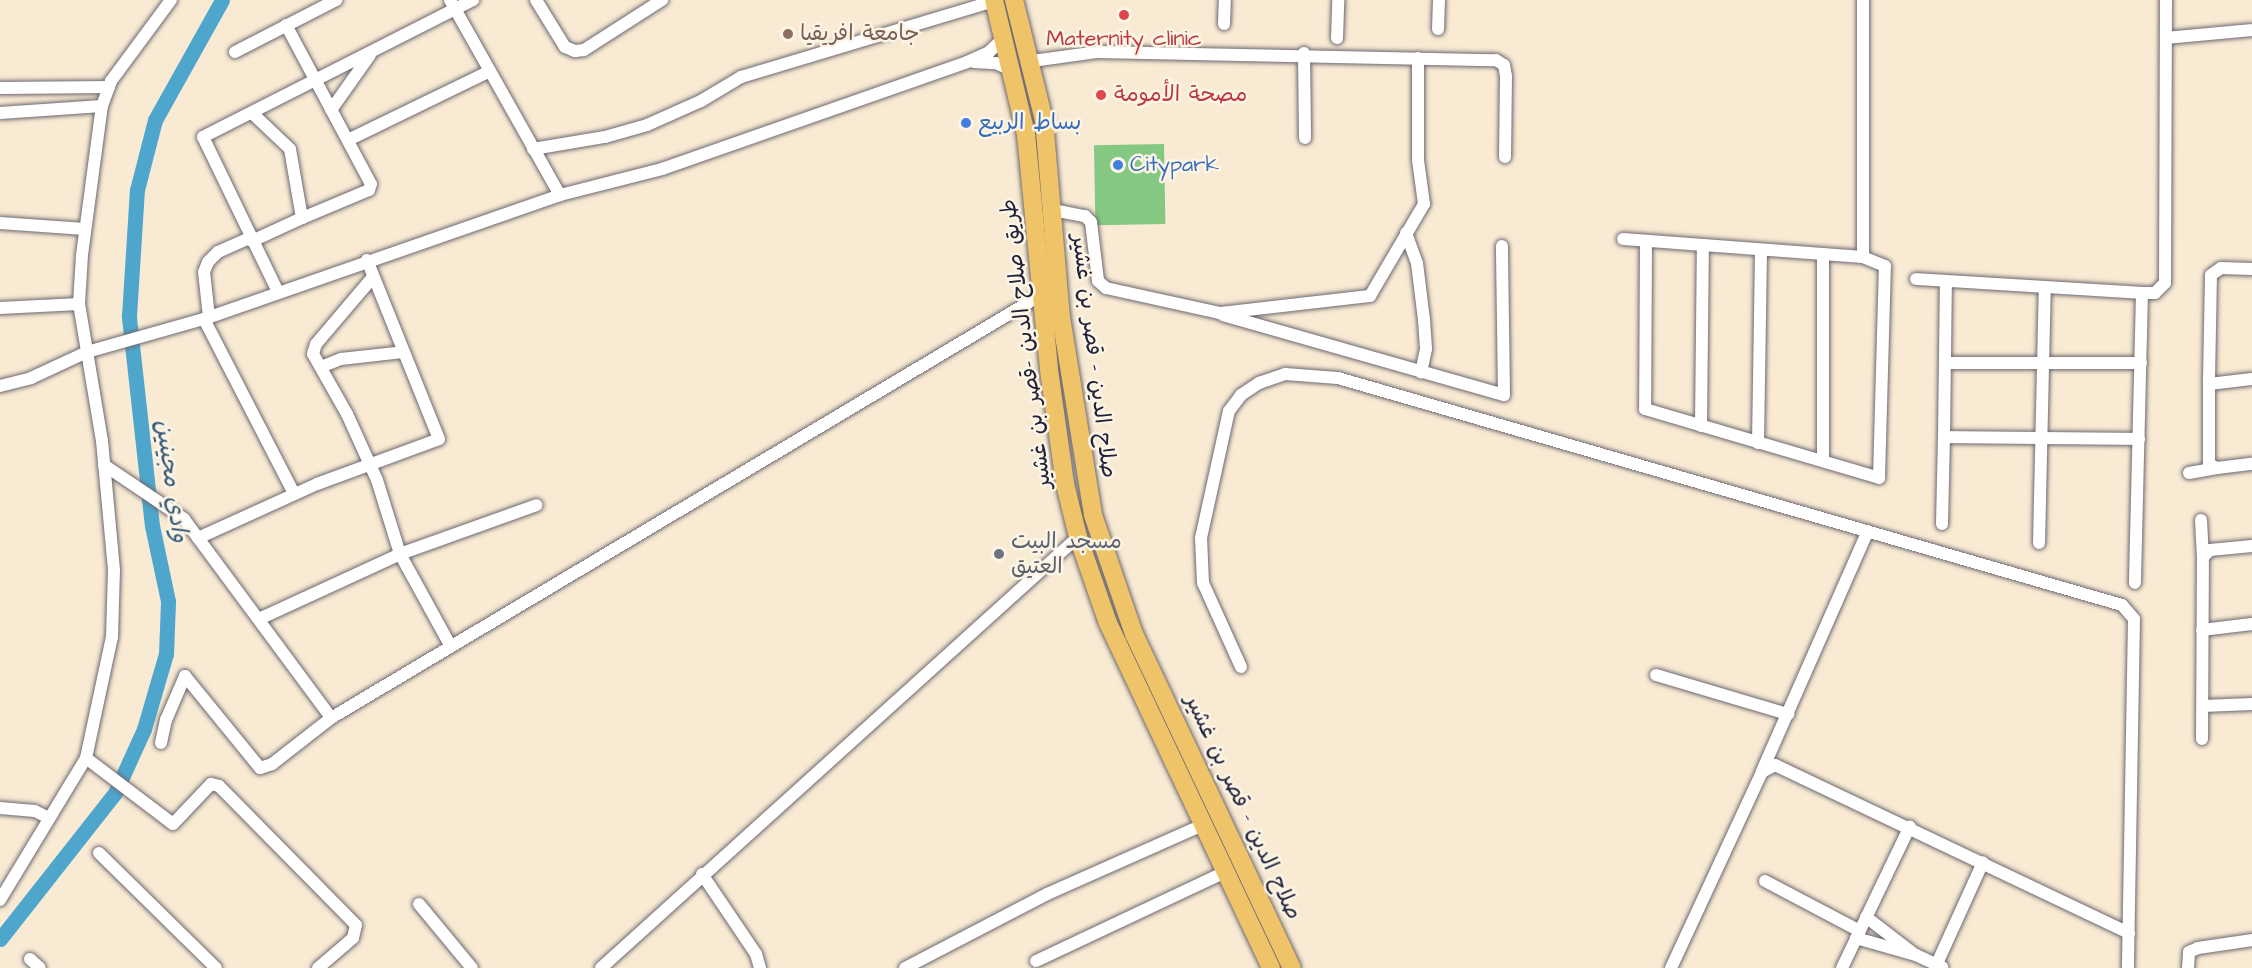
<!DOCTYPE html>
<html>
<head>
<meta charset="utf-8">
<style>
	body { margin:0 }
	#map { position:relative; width:2252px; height:968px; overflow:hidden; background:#f8ead3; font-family:"Architects Daughter","Playpen Sans Arabic",sans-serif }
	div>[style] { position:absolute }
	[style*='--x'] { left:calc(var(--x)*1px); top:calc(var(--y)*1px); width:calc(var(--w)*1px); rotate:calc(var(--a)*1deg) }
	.green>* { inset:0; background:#85c881; transform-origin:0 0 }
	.river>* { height:15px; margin:-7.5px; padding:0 7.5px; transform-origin:7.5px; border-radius:7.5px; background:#4fa6cc }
	.roads { filter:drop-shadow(0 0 2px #6d6870) drop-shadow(0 0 2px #6d6870) }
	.minor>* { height:12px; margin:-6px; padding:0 6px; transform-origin:6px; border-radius:6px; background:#fff }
	.highway>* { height:18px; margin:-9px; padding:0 9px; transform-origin:9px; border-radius:9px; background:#efc469 }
	.dots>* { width:16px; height:16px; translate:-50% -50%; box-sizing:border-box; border:3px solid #fcf5e5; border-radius:50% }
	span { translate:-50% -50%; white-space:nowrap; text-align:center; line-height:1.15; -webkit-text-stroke:5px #fcf5e5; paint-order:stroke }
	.education-label { font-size:22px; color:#785e54 }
	.left { translate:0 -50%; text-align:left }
	.health-label { font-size:22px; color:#be3a42 }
	.shop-label { font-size:22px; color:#366cbe }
	.street-label { font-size:22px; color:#22223b }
	.worship-label { font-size:22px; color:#5b616d }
	.water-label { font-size:24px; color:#345775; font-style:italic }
</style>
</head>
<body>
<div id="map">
	<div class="green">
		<i style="left:1164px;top:144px;width:80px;height:70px;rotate:89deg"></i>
	</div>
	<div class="river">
		<i style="--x:0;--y:939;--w:186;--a:-51.8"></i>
		<i style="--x:115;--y:793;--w:70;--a:-65.6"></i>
		<i style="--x:144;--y:729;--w:78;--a:-73.7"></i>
		<i style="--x:166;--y:654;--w:53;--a:-87.8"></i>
		<i style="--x:168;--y:601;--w:77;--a:-102"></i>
		<i style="--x:152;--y:526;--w:211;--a:-96.3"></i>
		<i style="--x:129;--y:316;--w:126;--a:-86.4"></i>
		<i style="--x:137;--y:190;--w:72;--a:-75.6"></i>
		<i style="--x:155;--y:120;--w:137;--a:-60.8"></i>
	</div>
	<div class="roads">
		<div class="minor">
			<i style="--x:450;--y:0;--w:224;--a:60.6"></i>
			<i style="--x:536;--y:0;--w:55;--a:58.3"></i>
			<i style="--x:565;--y:47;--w:11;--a:22"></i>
			<i style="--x:575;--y:51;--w:9;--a:-6"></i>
			<i style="--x:584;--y:50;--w:93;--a:-32.7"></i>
			<i style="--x:1224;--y:24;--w:24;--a:-88"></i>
			<i style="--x:286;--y:25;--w:180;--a:61.9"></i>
			<i style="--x:371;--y:184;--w:6;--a:108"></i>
			<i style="--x:369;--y:190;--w:73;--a:157.3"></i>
			<i style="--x:1438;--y:29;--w:29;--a:-88"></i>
			<i style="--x:1337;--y:38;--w:38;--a:-88"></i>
			<i style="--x:2166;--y:38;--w:86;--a:-5.3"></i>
			<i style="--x:235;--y:52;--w:114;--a:-27.2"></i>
			<i style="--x:1304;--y:53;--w:85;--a:89.3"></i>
			<i style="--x:1032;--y:61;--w:67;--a:-7.8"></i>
			<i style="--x:1098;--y:52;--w:398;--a:1.2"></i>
			<i style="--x:1496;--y:60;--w:9;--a:32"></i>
			<i style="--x:1504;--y:65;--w:11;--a:80"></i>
			<i style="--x:1506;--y:76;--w:81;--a:90.7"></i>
			<i style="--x:974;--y:62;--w:22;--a:3"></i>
			<i style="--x:996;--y:63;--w:19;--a:25"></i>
			<i style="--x:0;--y:88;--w:109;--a:-0.5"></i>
			<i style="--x:331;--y:110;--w:67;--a:-54.7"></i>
			<i style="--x:0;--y:113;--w:102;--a:-3.9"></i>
			<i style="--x:348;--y:140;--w:156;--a:-25.9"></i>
			<i style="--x:533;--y:149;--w:73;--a:-9.5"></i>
			<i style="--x:605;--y:137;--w:44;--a:-15.9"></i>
			<i style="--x:647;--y:125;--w:59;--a:-24"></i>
			<i style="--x:701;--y:101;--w:47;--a:-31"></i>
			<i style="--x:741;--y:77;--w:265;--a:-16.7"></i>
			<i style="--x:1053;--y:210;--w:33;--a:11"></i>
			<i style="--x:1085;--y:216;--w:8;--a:45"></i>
			<i style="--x:1091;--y:222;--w:59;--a:83.2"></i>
			<i style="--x:1098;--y:281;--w:11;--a:41"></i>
			<i style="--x:1106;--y:288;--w:117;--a:12.4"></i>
			<i style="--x:1220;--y:313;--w:151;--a:-6.5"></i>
			<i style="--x:1370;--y:296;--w:107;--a:-59.6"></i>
			<i style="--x:1424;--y:204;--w:44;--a:-97.8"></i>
			<i style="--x:1418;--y:160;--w:102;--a:-90"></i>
			<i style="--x:0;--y:223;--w:85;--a:4"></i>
			<i style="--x:1406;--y:233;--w:32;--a:70"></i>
			<i style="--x:1417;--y:263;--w:57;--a:83"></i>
			<i style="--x:1424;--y:320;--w:29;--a:86"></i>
			<i style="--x:1426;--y:349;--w:24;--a:102"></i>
			<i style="--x:1623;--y:239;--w:241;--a:4.3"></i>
			<i style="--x:1863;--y:257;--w:257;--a:-90"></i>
			<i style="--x:252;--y:241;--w:55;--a:-24.7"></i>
			<i style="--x:302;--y:218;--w:70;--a:-99.9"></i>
			<i style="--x:290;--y:149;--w:51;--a:-136.6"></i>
			<i style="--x:1646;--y:241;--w:168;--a:90.3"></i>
			<i style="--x:1645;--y:409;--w:244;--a:16.4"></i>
			<i style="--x:1879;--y:478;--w:212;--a:-88.4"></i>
			<i style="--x:1885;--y:266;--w:24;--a:-158"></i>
			<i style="--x:1823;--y:254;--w:206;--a:90"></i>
			<i style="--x:2252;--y:269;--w:31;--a:-178"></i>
			<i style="--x:2221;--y:268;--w:12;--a:145"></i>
			<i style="--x:2211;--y:275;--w:109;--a:91.1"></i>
			<i style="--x:2209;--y:384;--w:80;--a:90"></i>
			<i style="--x:2209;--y:464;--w:9;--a:27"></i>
			<i style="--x:2217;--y:468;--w:35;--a:-7"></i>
			<i style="--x:373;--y:277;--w:88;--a:130.4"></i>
			<i style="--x:316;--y:344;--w:10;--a:107"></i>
			<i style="--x:313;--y:354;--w:69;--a:60.5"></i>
			<i style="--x:347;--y:414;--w:72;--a:65.6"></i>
			<i style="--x:377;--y:480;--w:77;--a:72.7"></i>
			<i style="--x:400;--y:554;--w:104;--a:61.2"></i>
			<i style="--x:1916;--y:279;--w:226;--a:3.5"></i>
			<i style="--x:2142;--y:293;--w:290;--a:91.4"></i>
			<i style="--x:278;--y:292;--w:172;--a:-115.8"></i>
			<i style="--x:203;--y:137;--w:303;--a:-26.9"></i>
			<i style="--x:2142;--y:293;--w:13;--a:0"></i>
			<i style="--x:2155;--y:293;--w:14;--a:-45"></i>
			<i style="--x:2165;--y:283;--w:283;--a:-89.8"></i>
			<i style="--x:0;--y:308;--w:79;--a:-2.9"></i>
			<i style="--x:1223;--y:315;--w:292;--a:15.9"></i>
			<i style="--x:1504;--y:395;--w:149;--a:-90.8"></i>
			<i style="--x:209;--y:317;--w:45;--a:-96.3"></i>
			<i style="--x:204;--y:272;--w:11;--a:-68"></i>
			<i style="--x:208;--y:262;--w:14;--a:-45"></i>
			<i style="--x:218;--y:252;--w:36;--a:-24"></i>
			<i style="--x:204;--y:319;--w:196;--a:62.7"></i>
			<i style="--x:1945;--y:363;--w:196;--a:0"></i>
			<i style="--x:321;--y:367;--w:22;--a:-22"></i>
			<i style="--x:341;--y:359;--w:62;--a:-6.4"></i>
			<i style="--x:2209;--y:384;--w:43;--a:-6.6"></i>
			<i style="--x:0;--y:386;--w:32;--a:-14"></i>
			<i style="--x:31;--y:378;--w:62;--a:-24.9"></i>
			<i style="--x:87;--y:352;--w:122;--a:-15.8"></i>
			<i style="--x:204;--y:319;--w:377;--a:-19.2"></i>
			<i style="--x:560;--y:195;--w:105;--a:-14.3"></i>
			<i style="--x:662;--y:169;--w:323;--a:-19.3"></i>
			<i style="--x:967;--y:62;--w:24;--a:-24"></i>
			<i style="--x:989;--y:52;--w:22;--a:-43"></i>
			<i style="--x:1701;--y:426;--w:181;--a:-89.4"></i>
			<i style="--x:1944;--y:437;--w:156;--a:-89.3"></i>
			<i style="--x:1758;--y:443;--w:193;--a:-89.1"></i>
			<i style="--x:104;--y:465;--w:97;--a:34"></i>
			<i style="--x:184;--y:519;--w:247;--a:53.5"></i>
			<i style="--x:331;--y:718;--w:826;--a:-30.79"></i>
			<i style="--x:2189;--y:473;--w:28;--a:-10"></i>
			<i style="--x:2201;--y:520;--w:37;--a:87"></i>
			<i style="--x:1942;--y:524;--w:87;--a:-88.7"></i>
			<i style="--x:1944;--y:437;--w:195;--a:0.6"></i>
			<i style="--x:198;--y:538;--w:131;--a:-24.4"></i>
			<i style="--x:317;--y:484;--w:130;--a:-20.2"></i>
			<i style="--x:439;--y:439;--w:193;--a:-111.9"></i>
			<i style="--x:2039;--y:543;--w:256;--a:-88.7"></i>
			<i style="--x:259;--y:619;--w:155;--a:-24.7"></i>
			<i style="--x:400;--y:554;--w:145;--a:-19.7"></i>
			<i style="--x:2202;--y:630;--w:50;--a:-6.8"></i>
			<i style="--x:1241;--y:667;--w:92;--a:-114.3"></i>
			<i style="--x:1203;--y:583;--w:45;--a:-92.5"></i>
			<i style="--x:1201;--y:538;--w:130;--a:-77.6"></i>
			<i style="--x:1229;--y:411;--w:20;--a:-53"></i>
			<i style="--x:1241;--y:395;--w:22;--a:-34"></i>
			<i style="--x:1259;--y:383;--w:28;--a:-19"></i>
			<i style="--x:1285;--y:374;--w:53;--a:4.3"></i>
			<i style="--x:1338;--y:378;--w:816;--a:16.15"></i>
			<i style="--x:2122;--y:605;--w:18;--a:49"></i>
			<i style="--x:2134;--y:619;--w:349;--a:91"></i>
			<i style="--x:1656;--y:675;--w:138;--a:16.5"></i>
			<i style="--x:2203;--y:706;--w:49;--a:-2.3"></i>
			<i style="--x:2202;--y:739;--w:182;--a:-89.7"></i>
			<i style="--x:2203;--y:557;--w:10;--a:-45"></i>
			<i style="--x:2210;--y:550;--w:42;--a:-5.4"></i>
			<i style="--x:161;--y:743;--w:24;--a:-78"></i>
			<i style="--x:166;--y:720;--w:48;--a:-66.6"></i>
			<i style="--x:185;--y:676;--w:119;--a:50.8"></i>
			<i style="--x:260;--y:768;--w:13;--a:-18"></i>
			<i style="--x:272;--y:764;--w:75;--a:-37.9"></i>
			<i style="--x:86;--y:758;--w:109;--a:37.2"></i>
			<i style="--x:173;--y:824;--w:55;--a:-46.5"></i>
			<i style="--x:211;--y:784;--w:8;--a:14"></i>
			<i style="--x:219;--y:786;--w:195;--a:45.4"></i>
			<i style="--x:356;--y:925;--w:13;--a:103"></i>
			<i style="--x:353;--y:938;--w:46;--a:139.4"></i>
			<i style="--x:1762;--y:771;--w:262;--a:-66.2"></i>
			<i style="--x:0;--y:808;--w:35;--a:5"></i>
			<i style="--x:35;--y:811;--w:16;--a:27"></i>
			<i style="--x:99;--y:853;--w:164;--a:44.5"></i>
			<i style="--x:702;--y:874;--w:97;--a:56"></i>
			<i style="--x:756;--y:954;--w:15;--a:74"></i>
			<i style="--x:1765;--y:881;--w:107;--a:27.8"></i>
			<i style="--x:0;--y:900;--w:166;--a:-58.8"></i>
			<i style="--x:86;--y:758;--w:124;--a:-77.9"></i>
			<i style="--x:112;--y:637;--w:67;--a:-88.3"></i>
			<i style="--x:114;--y:570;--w:130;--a:-95.3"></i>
			<i style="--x:102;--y:441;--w:139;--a:-99.5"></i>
			<i style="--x:79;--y:304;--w:49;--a:-86.5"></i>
			<i style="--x:82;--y:255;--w:150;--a:-82.4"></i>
			<i style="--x:102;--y:106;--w:27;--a:-70"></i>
			<i style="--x:111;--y:81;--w:101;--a:-53.5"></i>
			<i style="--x:419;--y:904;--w:83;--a:50.4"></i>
			<i style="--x:1866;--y:917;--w:59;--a:37.5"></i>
			<i style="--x:1856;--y:938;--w:62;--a:15.8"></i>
			<i style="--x:1916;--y:955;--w:29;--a:25"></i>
			<i style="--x:30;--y:959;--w:13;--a:42"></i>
			<i style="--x:1036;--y:961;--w:209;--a:-25.2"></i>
			<i style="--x:601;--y:968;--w:643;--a:-42.1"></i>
			<i style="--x:905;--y:968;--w:160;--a:-27.5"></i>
			<i style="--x:1047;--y:894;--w:171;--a:-23.9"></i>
			<i style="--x:1671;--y:968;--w:216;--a:-65.1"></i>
			<i style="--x:1762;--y:772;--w:15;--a:-28"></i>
			<i style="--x:1775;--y:765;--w:392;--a:25.4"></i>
			<i style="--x:1842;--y:968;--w:157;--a:-64.4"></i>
			<i style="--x:1935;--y:968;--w:116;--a:-65.6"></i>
			<i style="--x:2188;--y:968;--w:16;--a:-86"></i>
			<i style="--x:2189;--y:952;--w:10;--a:-24"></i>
			<i style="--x:2198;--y:948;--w:55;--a:-8.4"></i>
		</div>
		<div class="highway">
			<i style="--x:994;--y:0;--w:138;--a:76.6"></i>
			<i style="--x:1026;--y:134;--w:244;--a:84.4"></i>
			<i style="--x:1050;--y:377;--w:108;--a:82"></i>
			<i style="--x:1065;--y:484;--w:55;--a:76.2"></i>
			<i style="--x:1078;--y:537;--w:91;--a:70.8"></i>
			<i style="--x:1108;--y:623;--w:382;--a:64.7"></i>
			<i style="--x:1014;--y:0;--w:124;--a:76"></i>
			<i style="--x:1044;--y:120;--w:198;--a:85.1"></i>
			<i style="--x:1061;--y:317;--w:201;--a:80.8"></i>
			<i style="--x:1093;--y:515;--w:126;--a:71"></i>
			<i style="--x:1134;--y:634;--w:369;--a:64.7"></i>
		</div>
	</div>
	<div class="dots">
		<i style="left:1124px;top:15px;background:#e0444e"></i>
		<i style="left:788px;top:34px;background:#8d6e63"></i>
		<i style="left:1101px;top:95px;background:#e0444e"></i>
		<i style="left:966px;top:123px;background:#3f7fe0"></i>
		<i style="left:1118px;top:165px;background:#3f7fe0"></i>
		<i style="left:999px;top:554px;background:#6b7280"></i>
	</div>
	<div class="education-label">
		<span class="left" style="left:800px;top:34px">جامعة افريقيا</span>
	</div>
	<div class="health-label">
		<span style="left:1124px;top:39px">Maternity clinic</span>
		<span class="left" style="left:1114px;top:95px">مصحة الأمومة</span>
	</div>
	<div class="shop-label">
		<span class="left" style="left:978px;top:123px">بساط الربيع</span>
		<span class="left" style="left:1130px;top:165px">Citypark</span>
	</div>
	<div class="street-label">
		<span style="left:1026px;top:344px;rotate:-97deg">طريق صلاح الدين -قصر بن غشير</span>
		<span style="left:1094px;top:356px;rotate:83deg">صلاح الدين - قصر بن غشير</span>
		<span style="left:1243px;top:807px;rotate:65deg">صلاح الدين - قصر بن غشير</span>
	</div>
	<div class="worship-label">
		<span class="left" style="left:1011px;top:554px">مسجد البيت<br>العتيق</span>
	</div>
	<div class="water-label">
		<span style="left:171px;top:481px;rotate:82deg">وادي مجينين</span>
	</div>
</div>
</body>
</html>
